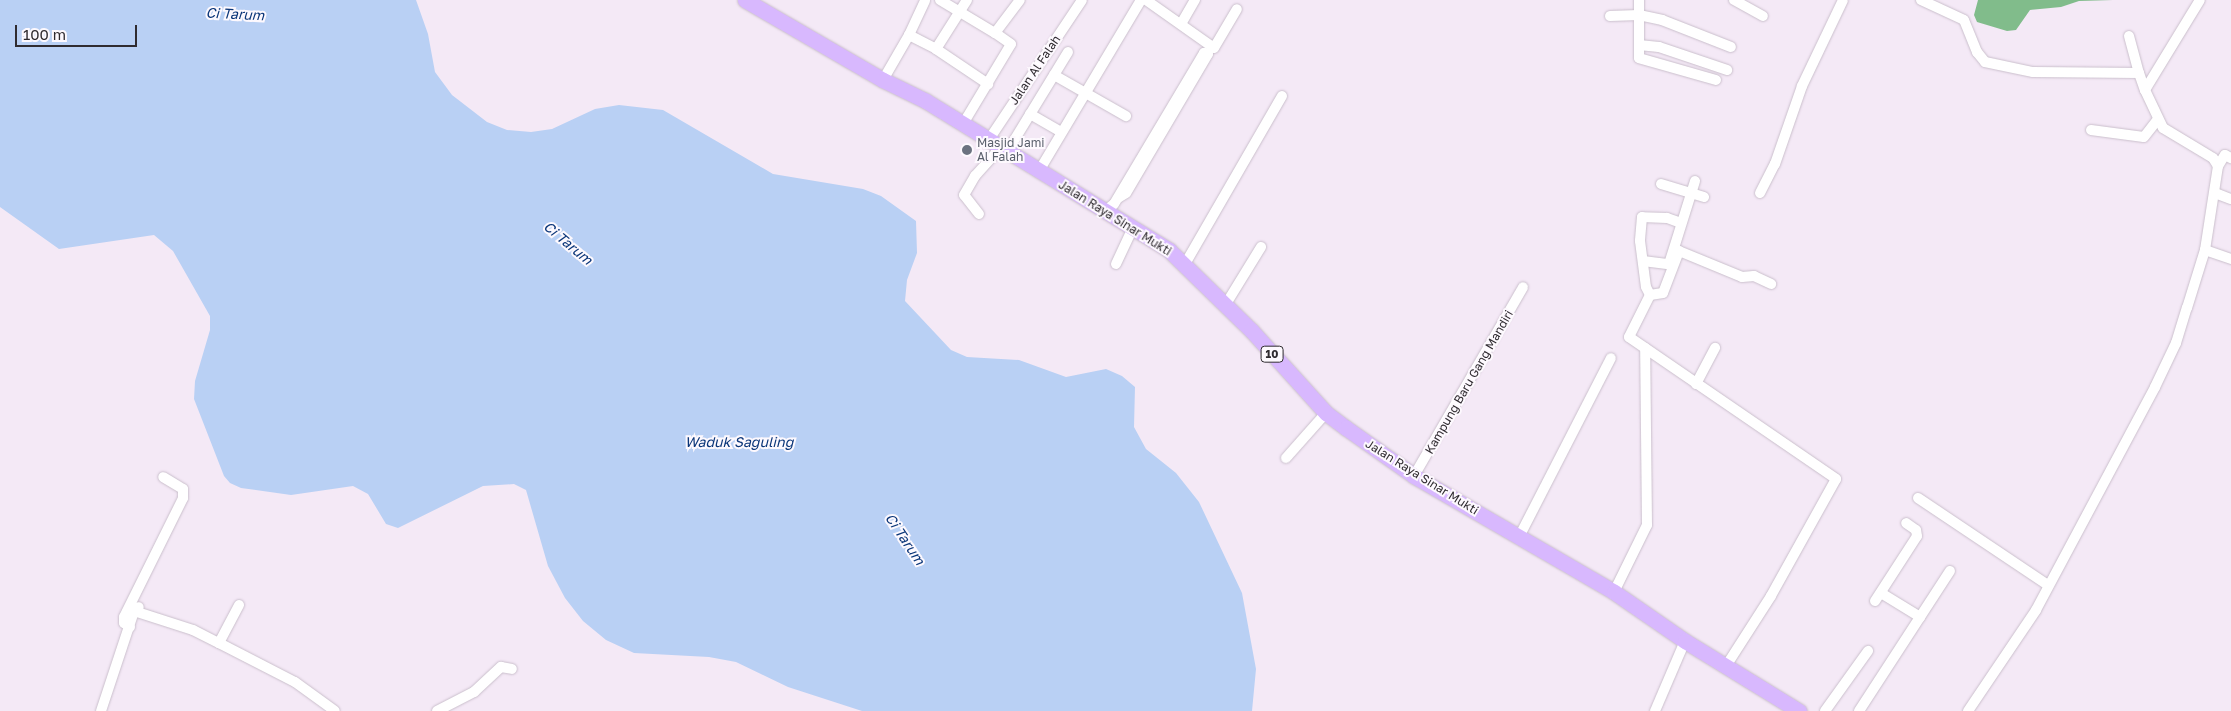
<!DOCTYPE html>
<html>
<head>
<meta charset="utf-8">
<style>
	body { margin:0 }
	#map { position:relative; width:2231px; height:711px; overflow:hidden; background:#f4e9f6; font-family:"Golos Text",sans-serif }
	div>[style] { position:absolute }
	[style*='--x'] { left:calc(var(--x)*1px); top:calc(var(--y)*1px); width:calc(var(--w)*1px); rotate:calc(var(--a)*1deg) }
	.forest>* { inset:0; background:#81bc8b }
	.water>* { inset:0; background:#b9d0f4 }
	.roads { filter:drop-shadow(0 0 1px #cabfcc) drop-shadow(0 0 1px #cabfcc) }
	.minor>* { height:10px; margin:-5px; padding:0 5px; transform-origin:5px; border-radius:5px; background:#fff }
	.highway>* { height:15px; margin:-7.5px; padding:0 7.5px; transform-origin:7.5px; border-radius:7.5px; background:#d8b8fe }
	.dots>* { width:14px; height:14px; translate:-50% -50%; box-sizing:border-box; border:2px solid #fdf9fe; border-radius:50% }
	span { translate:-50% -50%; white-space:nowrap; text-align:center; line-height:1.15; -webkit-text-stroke:4px #fdf9fe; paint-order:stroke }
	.shield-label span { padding:1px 4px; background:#fdf9fe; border:1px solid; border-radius:4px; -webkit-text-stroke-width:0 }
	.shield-label { font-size:11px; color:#2f2b30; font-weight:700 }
	.street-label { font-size:12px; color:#2f2b30 }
	.worship-label { font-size:12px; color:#5b616d }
	.left { translate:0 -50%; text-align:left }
	.water-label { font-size:14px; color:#0b3679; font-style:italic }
	.scale { position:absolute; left:15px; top:25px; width:122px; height:22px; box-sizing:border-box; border:2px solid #2f2b30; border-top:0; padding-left:6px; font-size:15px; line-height:18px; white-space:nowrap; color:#2f2b30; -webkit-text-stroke:4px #fdf9fe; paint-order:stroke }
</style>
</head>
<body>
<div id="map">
	<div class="forest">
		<i style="clip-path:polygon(1978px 0,2113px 0,2079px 1px,2061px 7px,2030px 10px,2016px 30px,2007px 31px,1977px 22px,1974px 15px)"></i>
	</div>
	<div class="water">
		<i style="clip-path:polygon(0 0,416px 0,428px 34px,435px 72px,452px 95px,487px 122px,507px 130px,531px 132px,552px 129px,595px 109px,619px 105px,663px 110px,773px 174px,863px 189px,881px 196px,916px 221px,917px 253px,907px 280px,905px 301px,951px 350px,967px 357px,1019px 360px,1066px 377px,1106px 369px,1122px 376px,1135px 387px,1134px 427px,1146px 449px,1176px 473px,1199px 502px,1242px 593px,1256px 669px,1252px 711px,862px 711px,788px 687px,736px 662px,709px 657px,634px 653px,606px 640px,583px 621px,565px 598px,548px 566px,526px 490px,514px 484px,483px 486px,398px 528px,386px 524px,368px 494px,353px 486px,291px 495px,241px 488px,230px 483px,224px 476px,194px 399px,195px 381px,210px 330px,210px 316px,173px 251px,154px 235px,59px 249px,0 207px)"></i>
	</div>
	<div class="roads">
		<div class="minor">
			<i style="--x:940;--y:0;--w:64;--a:31"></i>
			<i style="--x:1146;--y:0;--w:83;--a:35.2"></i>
			<i style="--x:1214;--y:48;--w:45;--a:-59.5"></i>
			<i style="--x:1734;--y:0;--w:33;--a:29"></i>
			<i style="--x:1921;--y:0;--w:47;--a:24.9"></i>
			<i style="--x:1964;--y:20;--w:35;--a:68"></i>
			<i style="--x:1977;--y:52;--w:13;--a:51"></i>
			<i style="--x:1985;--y:62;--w:49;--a:11.8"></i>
			<i style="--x:2033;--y:72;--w:106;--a:0.5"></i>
			<i style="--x:2139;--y:73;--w:18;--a:71"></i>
			<i style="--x:1610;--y:16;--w:29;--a:-2"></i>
			<i style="--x:1639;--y:15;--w:15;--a:-90"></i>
			<i style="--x:1181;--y:24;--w:28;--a:-60"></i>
			<i style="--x:909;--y:35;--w:30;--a:27"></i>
			<i style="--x:936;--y:49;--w:63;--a:33.9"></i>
			<i style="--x:2129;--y:36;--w:38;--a:75"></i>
			<i style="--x:1639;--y:45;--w:20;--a:6"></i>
			<i style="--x:1659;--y:47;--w:72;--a:18.7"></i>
			<i style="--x:936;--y:49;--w:58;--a:-57.7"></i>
			<i style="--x:1054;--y:75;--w:83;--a:29.7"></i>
			<i style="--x:883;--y:80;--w:52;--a:-60"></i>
			<i style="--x:909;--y:35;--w:38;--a:-65"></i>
			<i style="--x:1716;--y:80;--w:80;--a:-164.1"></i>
			<i style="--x:1639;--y:58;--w:43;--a:-90"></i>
			<i style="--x:1639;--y:15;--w:24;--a:12"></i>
			<i style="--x:1662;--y:20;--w:74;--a:21.4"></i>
			<i style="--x:1030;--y:114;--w:36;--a:30"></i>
			<i style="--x:963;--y:124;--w:93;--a:-59"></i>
			<i style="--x:1011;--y:44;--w:19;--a:-145"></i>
			<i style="--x:995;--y:33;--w:41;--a:-52.9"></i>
			<i style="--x:2091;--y:130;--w:53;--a:7.5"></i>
			<i style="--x:2144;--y:137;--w:23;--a:-52"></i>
			<i style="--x:988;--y:141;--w:169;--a:-56.3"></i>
			<i style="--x:1007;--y:152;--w:117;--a:-58.6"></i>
			<i style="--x:2218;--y:166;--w:13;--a:-58"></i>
			<i style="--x:2225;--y:155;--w:7;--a:27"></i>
			<i style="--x:1039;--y:171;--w:199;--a:-59.2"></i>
			<i style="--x:1661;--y:184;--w:45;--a:16.8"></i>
			<i style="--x:1760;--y:193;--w:33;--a:-63"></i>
			<i style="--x:1775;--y:164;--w:83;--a:-70.9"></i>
			<i style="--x:1802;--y:86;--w:95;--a:-64.5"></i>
			<i style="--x:2215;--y:193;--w:17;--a:21"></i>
			<i style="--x:1105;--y:211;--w:11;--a:-38"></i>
			<i style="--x:1114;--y:204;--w:176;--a:-59.2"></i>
			<i style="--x:1204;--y:53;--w:4;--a:14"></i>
			<i style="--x:1208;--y:54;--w:161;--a:120.5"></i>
			<i style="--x:1126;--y:193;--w:9;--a:148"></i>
			<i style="--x:979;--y:214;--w:24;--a:-128"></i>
			<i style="--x:964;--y:195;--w:22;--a:-60"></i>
			<i style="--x:975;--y:176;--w:38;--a:-48"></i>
			<i style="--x:1681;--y:223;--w:15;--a:-160"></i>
			<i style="--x:1667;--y:218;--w:25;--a:-178"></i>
			<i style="--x:1642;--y:217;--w:24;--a:95"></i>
			<i style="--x:1640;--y:241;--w:46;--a:82.6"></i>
			<i style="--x:1646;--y:287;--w:9;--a:63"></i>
			<i style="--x:1650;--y:295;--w:13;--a:-9"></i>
			<i style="--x:1663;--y:293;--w:45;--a:-69.1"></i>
			<i style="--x:1679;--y:251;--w:68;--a:22.4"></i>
			<i style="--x:1742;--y:277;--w:12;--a:-5"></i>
			<i style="--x:1754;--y:276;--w:19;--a:25"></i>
			<i style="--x:2205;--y:250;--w:28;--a:19"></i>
			<i style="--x:1643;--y:261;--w:26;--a:7"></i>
			<i style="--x:1669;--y:264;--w:87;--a:-72.6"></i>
			<i style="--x:1116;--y:264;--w:38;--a:-65"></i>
			<i style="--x:1185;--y:264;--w:194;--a:-60"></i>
			<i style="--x:1650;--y:295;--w:47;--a:116.6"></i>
			<i style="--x:1629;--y:337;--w:251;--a:34.4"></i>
			<i style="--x:1836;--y:479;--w:134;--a:119.1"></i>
			<i style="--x:1771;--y:596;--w:83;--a:122.7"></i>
			<i style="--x:1226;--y:304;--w:67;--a:-58.4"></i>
			<i style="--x:1696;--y:384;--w:41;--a:-62.2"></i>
			<i style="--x:1286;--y:458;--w:60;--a:-48.4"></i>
			<i style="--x:1414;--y:476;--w:218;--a:-60"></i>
			<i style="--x:1918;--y:498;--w:156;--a:33.8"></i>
			<i style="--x:1519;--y:537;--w:201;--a:-62.8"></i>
			<i style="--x:1614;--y:592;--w:75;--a:-63.8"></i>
			<i style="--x:1647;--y:525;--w:177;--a:-90.6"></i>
			<i style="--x:1881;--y:593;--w:46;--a:31.6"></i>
			<i style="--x:1875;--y:601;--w:77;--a:-57.1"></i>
			<i style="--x:1917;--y:536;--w:6;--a:-99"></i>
			<i style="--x:1916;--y:530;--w:12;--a:-145"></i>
			<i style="--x:134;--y:611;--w:62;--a:17.9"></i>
			<i style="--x:193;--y:630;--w:29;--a:27"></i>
			<i style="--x:219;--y:643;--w:85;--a:27.2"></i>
			<i style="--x:295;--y:682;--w:49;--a:35.9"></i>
			<i style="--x:130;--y:627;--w:7;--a:-146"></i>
			<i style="--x:124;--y:623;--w:6;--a:-90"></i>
			<i style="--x:124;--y:617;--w:133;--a:-63.6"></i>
			<i style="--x:183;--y:498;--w:9;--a:-90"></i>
			<i style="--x:183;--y:489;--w:23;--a:-149"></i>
			<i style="--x:219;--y:643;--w:43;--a:-62.2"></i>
			<i style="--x:101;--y:711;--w:105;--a:-71.7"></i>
			<i style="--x:134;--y:611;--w:6;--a:-39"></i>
			<i style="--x:437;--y:711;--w:42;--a:-27.2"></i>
			<i style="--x:474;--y:692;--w:37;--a:-43"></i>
			<i style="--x:501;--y:667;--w:11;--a:10"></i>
			<i style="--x:1655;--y:711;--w:76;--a:-66.8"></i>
			<i style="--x:1825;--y:711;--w:74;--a:-54.4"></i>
			<i style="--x:1859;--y:711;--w:167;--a:-57"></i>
			<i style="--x:1968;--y:711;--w:122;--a:-56"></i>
			<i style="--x:2036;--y:610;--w:253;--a:-61.9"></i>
			<i style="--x:2155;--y:387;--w:49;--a:-64.5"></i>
			<i style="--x:2176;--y:343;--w:37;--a:-73"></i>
			<i style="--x:2187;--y:308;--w:61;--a:-72.8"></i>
			<i style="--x:2205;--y:250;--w:85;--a:-81.2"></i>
			<i style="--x:2218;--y:166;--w:9;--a:-122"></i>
			<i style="--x:2213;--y:158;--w:58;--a:-149"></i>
			<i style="--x:2163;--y:128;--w:42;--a:-115.3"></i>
			<i style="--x:2145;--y:90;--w:105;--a:-58.6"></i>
		</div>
		<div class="highway">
			<i style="--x:745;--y:0;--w:160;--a:30.1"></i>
			<i style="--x:883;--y:80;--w:48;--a:26"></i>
			<i style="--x:926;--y:101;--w:285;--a:31.5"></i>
			<i style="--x:1169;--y:250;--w:115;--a:44.3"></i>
			<i style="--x:1251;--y:330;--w:112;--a:47.9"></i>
			<i style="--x:1326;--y:413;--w:25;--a:37"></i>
			<i style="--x:1346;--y:428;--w:83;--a:35.2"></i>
			<i style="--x:1414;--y:476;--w:231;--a:30.1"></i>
			<i style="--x:1614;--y:592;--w:86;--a:34.6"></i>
			<i style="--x:1685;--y:641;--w:134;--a:31.6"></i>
		</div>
	</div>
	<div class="dots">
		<i style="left:967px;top:150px;background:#6b7280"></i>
	</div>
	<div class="shield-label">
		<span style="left:1272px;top:354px">10</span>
	</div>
	<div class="street-label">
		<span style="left:1035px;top:70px;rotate:-56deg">Jalan Al Falah</span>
		<span style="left:1115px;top:218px;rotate:32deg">Jalan Raya Sinar Mukti</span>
		<span style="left:1469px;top:382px;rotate:-60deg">Kampung Baru Gang Mandiri</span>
		<span style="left:1422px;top:477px;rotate:32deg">Jalan Raya Sinar Mukti</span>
	</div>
	<div class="worship-label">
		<span class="left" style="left:977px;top:150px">Masjid Jami<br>Al Falah</span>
	</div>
	<div class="water-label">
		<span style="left:235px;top:14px;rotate:3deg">Ci Tarum</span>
		<span style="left:568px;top:243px;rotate:40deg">Ci Tarum</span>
		<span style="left:739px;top:442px">Waduk Saguling</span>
		<span style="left:905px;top:539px;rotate:56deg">Ci Tarum</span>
	</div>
	<div class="scale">100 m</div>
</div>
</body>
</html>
